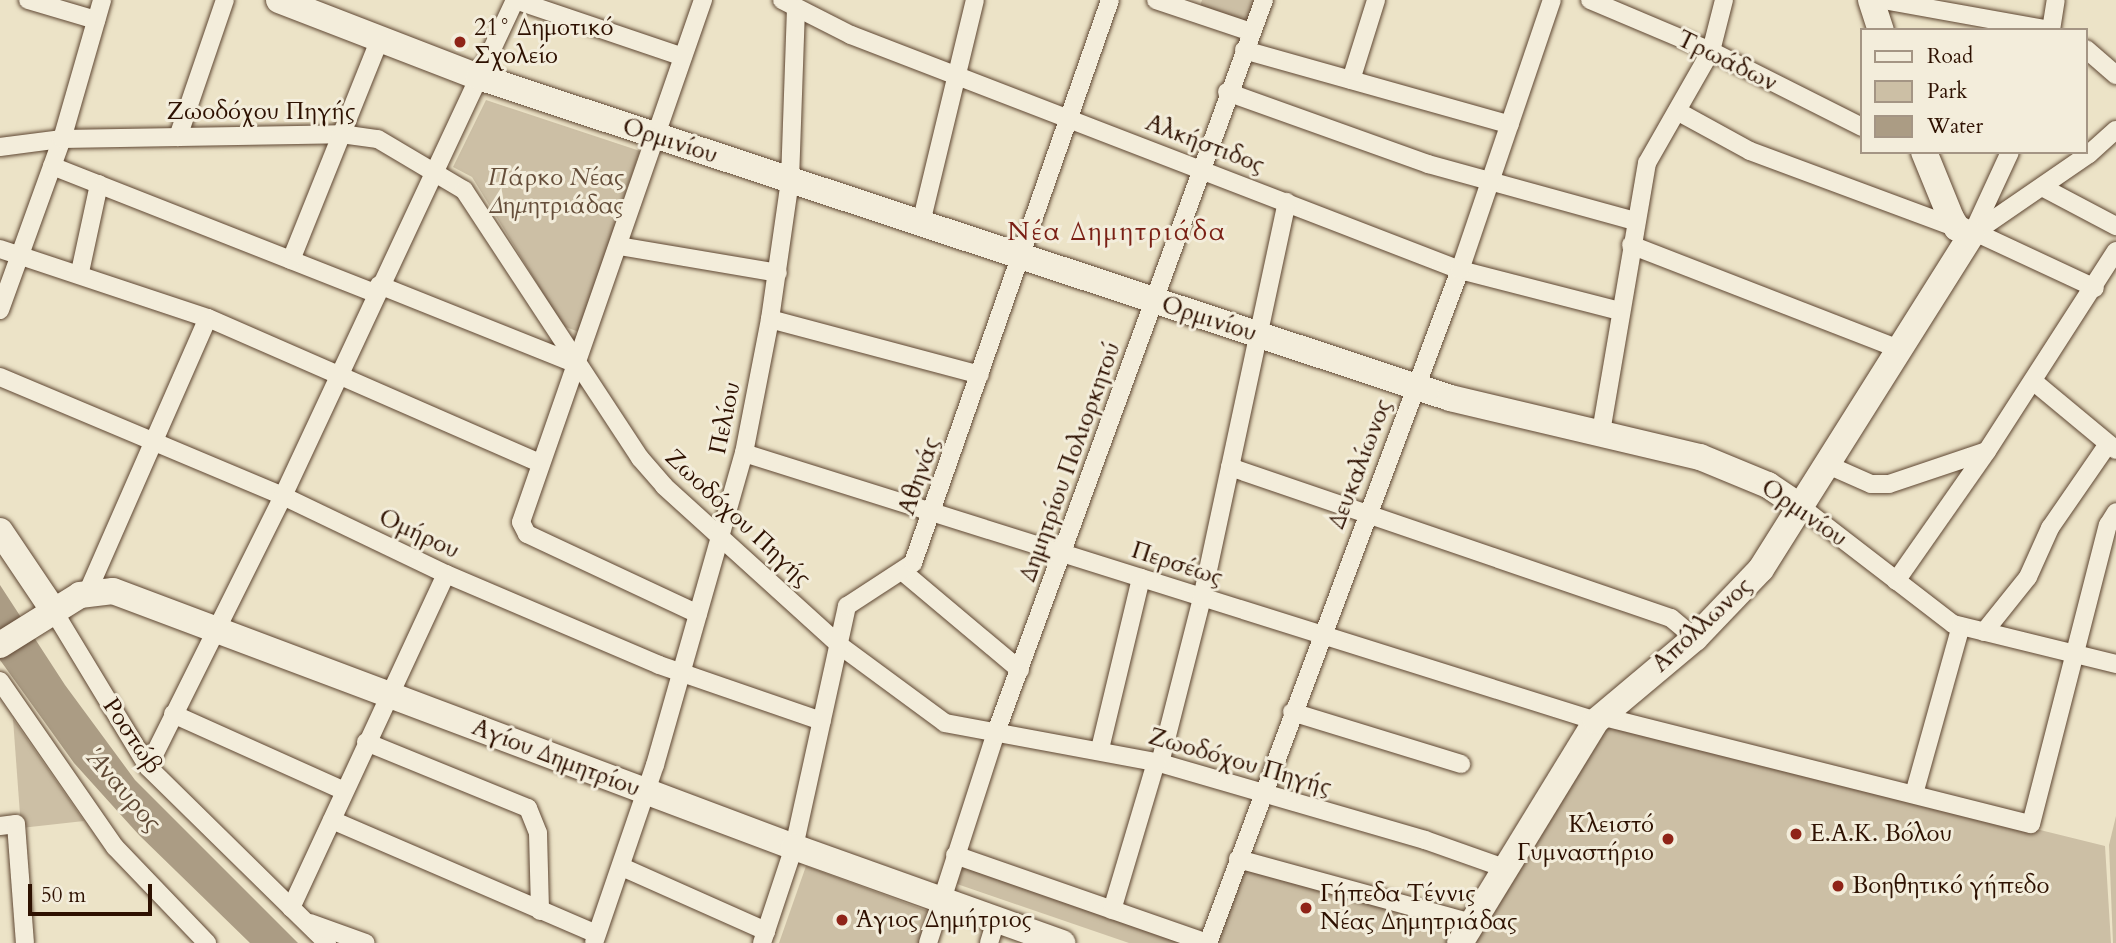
<!DOCTYPE html>
<html>
<head>
<meta charset="utf-8">
<style>
	body { margin:0 }
	#map { position:relative; width:2116px; height:943px; overflow:hidden; background:#ece3c7; font-family:Cardo,serif }
	div>[style] { position:absolute }
	[style*='--x'] { left:calc(var(--x)*1px); top:calc(var(--y)*1px); width:calc(var(--w)*1px); rotate:calc(var(--a)*1deg) }
	.green>* { inset:0; background:#ccbfa5 }
	.water>* { inset:0; background:#ab9c84 }
	.roads { filter:drop-shadow(0 0 2px #5e4632) drop-shadow(0 0 2px #5e4632) }
	.street>* { height:18px; margin:-9px; padding:0 9px; transform-origin:9px; border-radius:9px; background:#f3eddb }
	.secondary>* { height:26px; margin:-13px; padding:0 13px; transform-origin:13px; border-radius:13px; background:#f3eddb }
	.dots>* { width:19px; height:19px; translate:-50% -50%; box-sizing:border-box; border:4px solid #f3eddb; border-radius:50% }
	span { translate:-50% -50%; white-space:nowrap; text-align:center; line-height:1.15; -webkit-text-stroke:6px #f3eddb; paint-order:stroke }
	.poi-label { font-size:24px; color:#2e1101 }
	.left { translate:0 -50%; text-align:left }
	.right { translate:-100% -50%; text-align:right }
	.street-label { font-size:24px; color:#2e1101 }
	.park-label { font-size:24px; color:#654e3a; font-style:italic }
	.neighbourhood-label { font-size:26px; color:#7a1f14; letter-spacing:2px }
	.water-label { font-size:26px; color:#604935; font-style:italic }
	.legend { position:absolute; left:1860px; top:28px; width:228px; height:126px; box-sizing:border-box; background:#f3eddb; border:2px solid #a49584; margin:0; padding:9px 12px; list-style:none; font-size:21px; color:#2e1101 }
	.legend li { display:flex; align-items:center; gap:14px; height:35px }
	.legend b { width:35px; border:2px solid #a49584 }
	.scale { position:absolute; left:28px; top:884px; width:124px; height:32px; box-sizing:border-box; border:4px solid #2e1101; border-top:0; padding-left:9px; font-size:21px; line-height:24px; white-space:nowrap; color:#2e1101; -webkit-text-stroke:5px #f3eddb; paint-order:stroke }
</style>
</head>
<body>
<div id="map">
	<div class="green">
		<i style="clip-path:polygon(1202px 0,1258px 0,1249px 23px,1200px 6px)"></i>
		<i style="clip-path:polygon(486px 100px,640px 151px,579px 332px,563px 326px,472px 177px,453px 167px)"></i>
		<i style="clip-path:polygon(13px 719px,84px 821px,21px 828px)"></i>
		<i style="clip-path:polygon(1603px 722px,2105px 846px,2111px 943px,1216px 943px,1242px 864px,1479px 930px)"></i>
		<i style="clip-path:polygon(2116px 816px,2116px 943px,2113px 943px,2109px 845px)"></i>
		<i style="clip-path:polygon(806px 866px,930px 912px,920px 943px,779px 943px)"></i>
		<i style="clip-path:polygon(963px 867px,1184px 943px,1129px 943px,957px 884px)"></i>
	</div>
	<div class="water">
		<i style="clip-path:polygon(0 585px,65px 685px,135px 780px,298px 943px,250px 943px,139px 835px,74px 763px,0 660px)"></i>
	</div>
	<div class="roads">
		<div class="street">
			<i style="--x:28;--y:0;--w:71;--a:16.4"></i>
			<i style="--x:782;--y:0;--w:77;--a:26.9"></i>
			<i style="--x:851;--y:35;--w:653;--a:21.1"></i>
			<i style="--x:1460;--y:270;--w:165;--a:14.4"></i>
			<i style="--x:1156;--y:0;--w:100;--a:18.6"></i>
			<i style="--x:1590;--y:0;--w:131;--a:22.9"></i>
			<i style="--x:1711;--y:51;--w:169;--a:26.7"></i>
			<i style="--x:1883;--y:0;--w:169;--a:10.2"></i>
			<i style="--x:2051;--y:30;--w:30;--a:-81"></i>
			<i style="--x:2086;--y:49;--w:40;--a:41"></i>
			<i style="--x:1244;--y:50;--w:276;--a:15.7"></i>
			<i style="--x:1351;--y:80;--w:84;--a:-72.6"></i>
			<i style="--x:1227;--y:92;--w:214;--a:19.7"></i>
			<i style="--x:1428;--y:164;--w:215;--a:15.4"></i>
			<i style="--x:1677;--y:111;--w:83;--a:28.7"></i>
			<i style="--x:1750;--y:151;--w:221;--a:20.4"></i>
			<i style="--x:178;--y:137;--w:145;--a:-71.1"></i>
			<i style="--x:0;--y:147;--w:63;--a:-7.4"></i>
			<i style="--x:62;--y:139;--w:279;--a:-1"></i>
			<i style="--x:341;--y:134;--w:37;--a:8"></i>
			<i style="--x:378;--y:139;--w:100;--a:30.7"></i>
			<i style="--x:464;--y:190;--w:321;--a:56.7"></i>
			<i style="--x:640;--y:458;--w:37;--a:49"></i>
			<i style="--x:664;--y:486;--w:235;--a:42.2"></i>
			<i style="--x:838;--y:644;--w:133;--a:36.4"></i>
			<i style="--x:945;--y:723;--w:219;--a:10.5"></i>
			<i style="--x:1160;--y:763;--w:276;--a:16.2"></i>
			<i style="--x:1425;--y:840;--w:84;--a:19.5"></i>
			<i style="--x:52;--y:166;--w:347;--a:21.5"></i>
			<i style="--x:2042;--y:187;--w:84;--a:27.8"></i>
			<i style="--x:921;--y:223;--w:229;--a:-76.4"></i>
			<i style="--x:1973;--y:232;--w:88;--a:-65.2"></i>
			<i style="--x:1977;--y:233;--w:130;--a:25"></i>
			<i style="--x:1971;--y:235;--w:143;--a:-34.5"></i>
			<i style="--x:2089;--y:154;--w:36;--a:-42"></i>
			<i style="--x:1631;--y:245;--w:287;--a:21.2"></i>
			<i style="--x:619;--y:246;--w:161;--a:9.6"></i>
			<i style="--x:0;--y:249;--w:219;--a:18.4"></i>
			<i style="--x:208;--y:318;--w:362;--a:23.6"></i>
			<i style="--x:291;--y:260;--w:236;--a:-68.1"></i>
			<i style="--x:80;--y:272;--w:90;--a:-77.8"></i>
			<i style="--x:379;--y:285;--w:213;--a:21.8"></i>
			<i style="--x:0;--y:310;--w:182;--a:-70.1"></i>
			<i style="--x:62;--y:139;--w:145;--a:-73.9"></i>
			<i style="--x:770;--y:319;--w:217;--a:14.9"></i>
			<i style="--x:0;--y:377;--w:307;--a:22.8"></i>
			<i style="--x:283;--y:496;--w:181;--a:25.6"></i>
			<i style="--x:446;--y:574;--w:232;--a:23.1"></i>
			<i style="--x:659;--y:665;--w:172;--a:19"></i>
			<i style="--x:2033;--y:381;--w:108;--a:39.7"></i>
			<i style="--x:1601;--y:432;--w:273;--a:-80.3"></i>
			<i style="--x:1647;--y:163;--w:129;--a:-60.3"></i>
			<i style="--x:1711;--y:51;--w:53;--a:-75.7"></i>
			<i style="--x:744;--y:453;--w:893;--a:17.46"></i>
			<i style="--x:1828;--y:465;--w:47;--a:23.8"></i>
			<i style="--x:1871;--y:484;--w:18;--a:0"></i>
			<i style="--x:1889;--y:484;--w:103;--a:-18.6"></i>
			<i style="--x:1230;--y:467;--w:466;--a:18.9"></i>
			<i style="--x:1671;--y:618;--w:31;--a:40"></i>
			<i style="--x:1801;--y:507;--w:192;--a:37.6"></i>
			<i style="--x:1953;--y:624;--w:168;--a:13.8"></i>
			<i style="--x:902;--y:571;--w:154;--a:40"></i>
			<i style="--x:1896;--y:581;--w:159;--a:-55"></i>
			<i style="--x:1987;--y:451;--w:238;--a:-57.2"></i>
			<i style="--x:88;--y:591;--w:298;--a:-66.3"></i>
			<i style="--x:53;--y:610;--w:184;--a:58.8"></i>
			<i style="--x:148;--y:767;--w:251;--a:44.5"></i>
			<i style="--x:698;--y:614;--w:189;--a:-154.9"></i>
			<i style="--x:527;--y:534;--w:13;--a:-117"></i>
			<i style="--x:521;--y:522;--w:553;--a:-70.78"></i>
			<i style="--x:1984;--y:632;--w:70;--a:-51.3"></i>
			<i style="--x:2028;--y:577;--w:54;--a:-65.8"></i>
			<i style="--x:2050;--y:528;--w:102;--a:-55.4"></i>
			<i style="--x:0;--y:681;--w:202;--a:55.3"></i>
			<i style="--x:115;--y:847;--w:133;--a:46.2"></i>
			<i style="--x:1292;--y:712;--w:177;--a:17.1"></i>
			<i style="--x:173;--y:714;--w:188;--a:24.2"></i>
			<i style="--x:1600;--y:716;--w:444;--a:14.1"></i>
			<i style="--x:2031;--y:824;--w:309;--a:-75.6"></i>
			<i style="--x:2108;--y:525;--w:15;--a:-58"></i>
			<i style="--x:366;--y:742;--w:175;--a:22.2"></i>
			<i style="--x:528;--y:808;--w:27;--a:68"></i>
			<i style="--x:538;--y:833;--w:78;--a:88.5"></i>
			<i style="--x:1100;--y:749;--w:176;--a:-76.5"></i>
			<i style="--x:1160;--y:763;--w:170;--a:-75.7"></i>
			<i style="--x:1202;--y:598;--w:405;--a:-77.9"></i>
			<i style="--x:148;--y:767;--w:303;--a:-63.5"></i>
			<i style="--x:283;--y:496;--w:548;--a:-64.93"></i>
			<i style="--x:515;--y:0;--w:177;--a:18.7"></i>
			<i style="--x:1914;--y:794;--w:174;--a:-74.4"></i>
			<i style="--x:332;--y:820;--w:288;--a:23.3"></i>
			<i style="--x:0;--y:826;--w:16;--a:-7"></i>
			<i style="--x:16;--y:824;--w:119;--a:85.7"></i>
			<i style="--x:955;--y:855;--w:268;--a:19.2"></i>
			<i style="--x:1238;--y:859;--w:243;--a:15.3"></i>
			<i style="--x:622;--y:867;--w:158;--a:24"></i>
			<i style="--x:291;--y:908;--w:368;--a:-65.1"></i>
			<i style="--x:1112;--y:910;--w:154;--a:-73.4"></i>
			<i style="--x:310;--y:923;--w:59;--a:19.7"></i>
			<i style="--x:594;--y:943;--w:188;--a:-71.1"></i>
			<i style="--x:655;--y:765;--w:324;--a:-74.1"></i>
			<i style="--x:744;--y:453;--w:136;--a:-79"></i>
			<i style="--x:770;--y:319;--w:140;--a:-81.8"></i>
			<i style="--x:790;--y:180;--w:171;--a:-88"></i>
			<i style="--x:762;--y:943;--w:101;--a:-71.6"></i>
			<i style="--x:794;--y:847;--w:247;--a:-77.6"></i>
			<i style="--x:847;--y:606;--w:79;--a:-33.1"></i>
			<i style="--x:913;--y:563;--w:596;--a:-70.71"></i>
			<i style="--x:928;--y:943;--w:219;--a:-72.1"></i>
			<i style="--x:995;--y:735;--w:783;--a:-69.9"></i>
			<i style="--x:989;--y:943;--w:24;--a:-73"></i>
			<i style="--x:1208;--y:943;--w:719;--a:-69.47"></i>
			<i style="--x:1460;--y:270;--w:285;--a:-71.2"></i>
		</div>
		<div class="secondary">
			<i style="--x:279;--y:0;--w:214;--a:21.1"></i>
			<i style="--x:479;--y:77;--w:1023;--a:18.29"></i>
			<i style="--x:1450;--y:398;--w:257;--a:13.3"></i>
			<i style="--x:1700;--y:457;--w:74;--a:22.4"></i>
			<i style="--x:1768;--y:485;--w:40;--a:34"></i>
			<i style="--x:1871;--y:0;--w:32;--a:72"></i>
			<i style="--x:0;--y:531;--w:95;--a:56.1"></i>
			<i style="--x:0;--y:645;--w:94;--a:-32"></i>
			<i style="--x:80;--y:595;--w:33;--a:-7"></i>
			<i style="--x:113;--y:591;--w:728;--a:20.6"></i>
			<i style="--x:794;--y:847;--w:285;--a:19.7"></i>
			<i style="--x:1460;--y:943;--w:260;--a:-58.5"></i>
			<i style="--x:1596;--y:721;--w:129;--a:-40"></i>
			<i style="--x:1695;--y:638;--w:95;--a:-46.3"></i>
			<i style="--x:1761;--y:569;--w:395;--a:-57.8"></i>
			<i style="--x:1971;--y:235;--w:16;--a:-153"></i>
			<i style="--x:1957;--y:228;--w:12;--a:-121"></i>
			<i style="--x:1951;--y:218;--w:71;--a:-112.2"></i>
		</div>
	</div>
	<div class="dots">
		<i style="left:460px;top:42px;background:#8f2418"></i>
		<i style="left:1796px;top:834px;background:#8f2418"></i>
		<i style="left:1668px;top:839px;background:#8f2418"></i>
		<i style="left:1838px;top:886px;background:#8f2418"></i>
		<i style="left:1306px;top:908px;background:#8f2418"></i>
		<i style="left:842px;top:920px;background:#8f2418"></i>
	</div>
	<div class="poi-label">
		<span class="left" style="left:474px;top:42px">21° Δημοτικό<br>Σχολείο</span>
		<span class="right" style="left:1654px;top:839px">Κλειστό<br>Γυμναστήριο</span>
		<span class="left" style="left:1810px;top:834px">Ε.Α.Κ. Βόλου</span>
		<span class="left" style="left:1852px;top:886px">Βοηθητικό γήπεδο</span>
		<span class="left" style="left:1320px;top:908px">Γήπεδα Τέννις<br>Νέας Δημητριάδας</span>
		<span class="left" style="left:856px;top:920px">Άγιος Δημήτριος</span>
	</div>
	<div class="street-label">
		<span style="left:1727px;top:61px;rotate:26deg">Τρωάδων</span>
		<span style="left:261px;top:112px">Ζωοδόχου Πηγής</span>
		<span style="left:670px;top:141px;rotate:18deg">Ορμινίου</span>
		<span style="left:1205px;top:144px;rotate:21deg">Αλκήστιδος</span>
		<span style="left:1209px;top:319px;rotate:18deg">Ορμινίου</span>
		<span style="left:725px;top:418px;rotate:-78deg">Πελίου</span>
		<span style="left:1070px;top:462px;rotate:-70deg">Δημητρίου Πολιορκητού</span>
		<span style="left:1360px;top:464px;rotate:-69deg">Δευκαλίωνος</span>
		<span style="left:919px;top:476px;rotate:-71deg">Αθηνάς</span>
		<span style="left:1804px;top:513px;rotate:35deg">Ορμινίου</span>
		<span style="left:738px;top:518px;rotate:43deg">Ζωοδόχου Πηγής</span>
		<span style="left:419px;top:534px;rotate:25deg">Ομήρου</span>
		<span style="left:1177px;top:564px;rotate:18deg">Περσέως</span>
		<span style="left:1702px;top:625px;rotate:-43deg">Απόλλωνος</span>
		<span style="left:132px;top:736px;rotate:56deg">Ροστώβ</span>
		<span style="left:556px;top:758px;rotate:21deg">Αγίου Δημητρίου</span>
		<span style="left:1240px;top:762px;rotate:16deg">Ζωοδόχου Πηγής</span>
	</div>
	<div class="park-label">
		<span style="left:556px;top:192px">Πάρκο Νέας<br>Δημητριάδας</span>
	</div>
	<div class="neighbourhood-label">
		<span style="left:1117px;top:232px">Νέα Δημητριάδα</span>
	</div>
	<div class="water-label">
		<span style="left:124px;top:790px;rotate:49deg">Άναυρος</span>
	</div>
	<ul class="legend">
	<li><b style="height:9px;background:#f3eddb"></b>Road</li>
	<li><b style="height:19px;background:#ccbfa5"></b>Park</li>
	<li><b style="height:19px;background:#ab9c84"></b>Water</li>
	</ul>
	<div class="scale">50 m</div>
</div>
</body>
</html>
